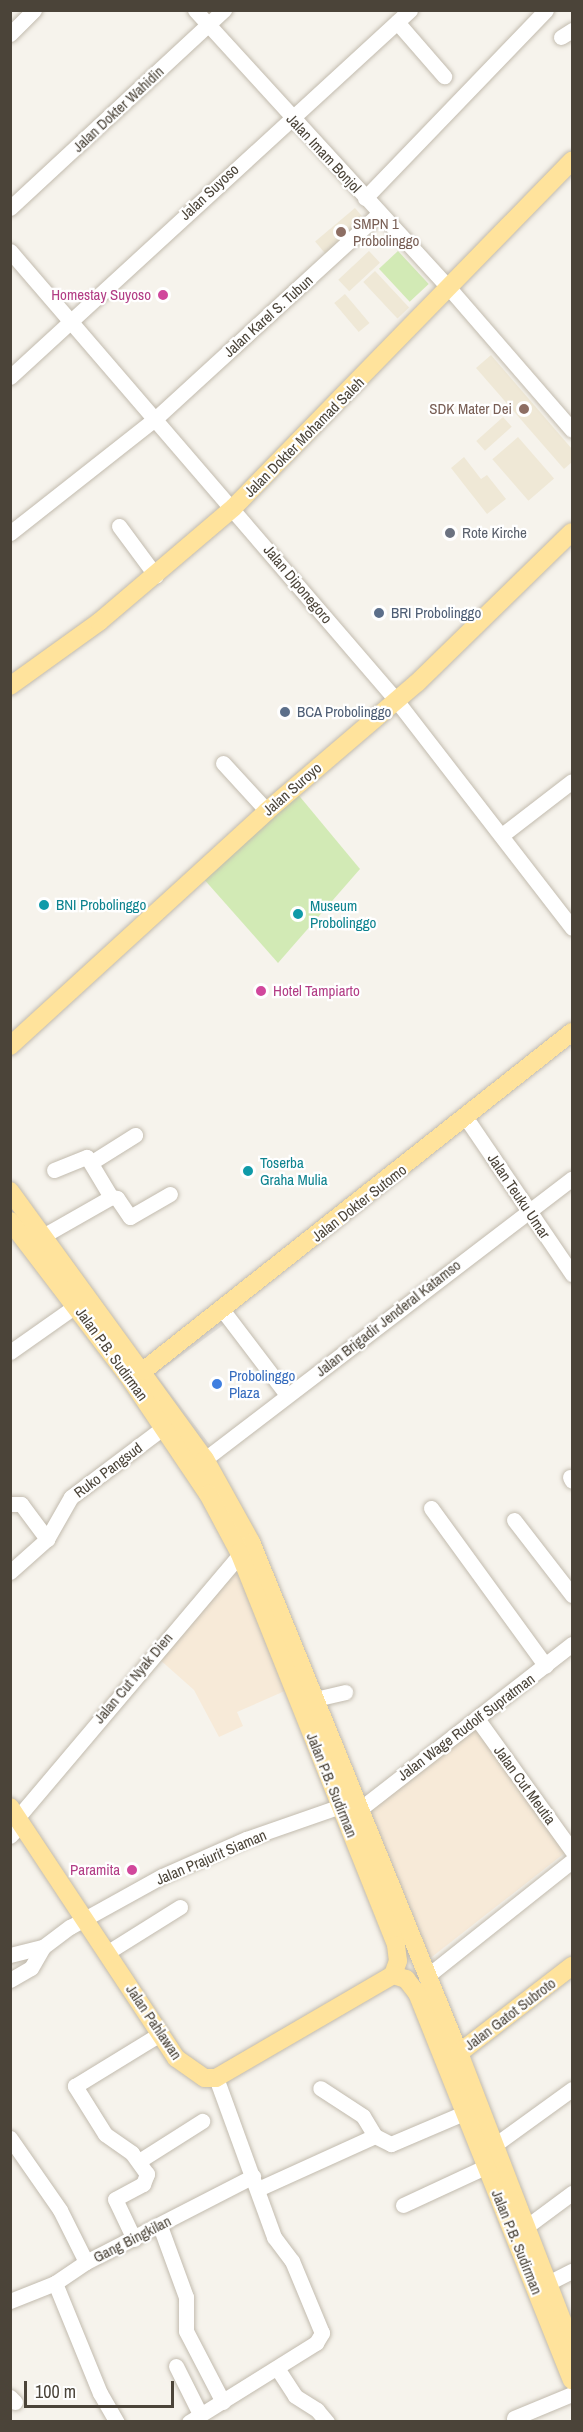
<!DOCTYPE html>
<html>
<head>
<meta charset="utf-8">
<style>
	body { margin:0 }
	#map { position:relative; width:583px; height:2432px; overflow:hidden; background:#f6f3ec; font-family:"Archivo Narrow",sans-serif }
	div>[style] { position:absolute }
	[style*='--x'] { left:calc(var(--x)*1px); top:calc(var(--y)*1px); width:calc(var(--w)*1px); rotate:calc(var(--a)*1deg) }
	.commercial>* { inset:0; background:#f7ead8 }
	.education>* { inset:0; background:#efe8d6; transform-origin:0 0 }
	.green>* { inset:0; background:#d2eab5; transform-origin:0 0 }
	.parking>* { inset:0; background:#e5e3e0 }
	.roads { filter:drop-shadow(0 0 2px #c2bbae) drop-shadow(0 0 2px #c2bbae) }
	.minor>* { height:15px; margin:-7.5px; padding:0 7.5px; transform-origin:7.5px; border-radius:7.5px; background:#fff }
	.major>* { height:18px; margin:-9px; padding:0 9px; transform-origin:9px; border-radius:9px; background:#ffe39c }
	.dots>* { width:16px; height:16px; translate:-50% -50%; box-sizing:border-box; border:3px solid #fff; border-radius:50% }
	span { translate:-50% -50%; white-space:nowrap; text-align:center; line-height:1.15; -webkit-text-stroke:4.5px #fff; paint-order:stroke }
	.street-label { font-size:15px; color:#4b4439 }
	.education-label { font-size:15px; color:#785e54 }
	.left { translate:0 -50%; text-align:left }
	.right { translate:-100% -50%; text-align:right }
	.hotel-label { font-size:15px; color:#b23c85 }
	.worship-label { font-size:15px; color:#5b616d }
	.service-label { font-size:15px; color:#4e5e75 }
	.culture-label { font-size:15px; color:#0d838f }
	.shop-label { font-size:15px; color:#366cbe }
	.frame { position:absolute; inset:0; border:12px solid #4b4439; pointer-events:none }
	.scale { position:absolute; left:24px; top:2381px; width:150px; height:27px; box-sizing:border-box; border:3px solid #4b4439; border-top:0; padding-left:8px; font-size:18px; line-height:21px; white-space:nowrap; color:#4b4439; -webkit-text-stroke:4px #fff; paint-order:stroke }
</style>
</head>
<body>
<div id="map">
	<div class="commercial">
		<i style="clip-path:polygon(226px 1572px,242px 1576px,287px 1690px,237px 1712px,243px 1726px,219px 1737px,194px 1690px,158px 1658px)"></i>
		<i style="clip-path:polygon(477px 1729px,566px 1852px,428px 1960px,367px 1811px)"></i>
	</div>
	<div class="education">
		<i style="left:355px;top:208px;width:17px;height:52px;rotate:50deg"></i>
		<i style="left:369px;top:251px;width:16px;height:42px;rotate:47deg"></i>
		<i style="left:375px;top:271px;width:50px;height:16px;rotate:47deg"></i>
		<i style="left:345px;top:294px;width:38px;height:14px;rotate:50deg"></i>
		<i style="clip-path:polygon(491px 355px,572px 449px,572px 462px,564px 469px,476px 368px)"></i>
		<i style="left:503px;top:417px;width:13px;height:36px;rotate:48deg"></i>
		<i style="left:518px;top:437px;width:55px;height:34px;rotate:49deg"></i>
		<i style="clip-path:polygon(464px 457px,481px 479px,487px 475px,506px 499px,487px 514px,451px 468px)"></i>
	</div>
	<div class="green">
		<i style="left:398px;top:251px;width:45px;height:26px;rotate:47deg"></i>
		<i style="clip-path:polygon(296px 792px,360px 869px,278px 963px,202px 877px)"></i>
	</div>
	<div class="parking">
		<i style="clip-path:polygon(220px 1318px,226px 1323px,156px 1374px,210px 1445px,202px 1444px,152px 1377px,154px 1370px)"></i>
	</div>
	<div class="roads">
		<div class="minor">
			<i style="--x:195;--y:10;--w:378;--a:47.6"></i>
			<i style="--x:450;--y:289;--w:186;--a:49.1"></i>
			<i style="--x:397;--y:22;--w:72;--a:49"></i>
			<i style="--x:10;--y:34;--w:34;--a:-45"></i>
			<i style="--x:561;--y:37;--w:13;--a:-32"></i>
			<i style="--x:365;--y:198;--w:261;--a:-46.1"></i>
			<i style="--x:10;--y:208;--w:292;--a:-42.8"></i>
			<i style="--x:10;--y:251;--w:592;--a:49.31"></i>
			<i style="--x:396;--y:700;--w:288;--a:52.3"></i>
			<i style="--x:10;--y:377;--w:543;--a:-42.54"></i>
			<i style="--x:119;--y:526;--w:62;--a:53.5"></i>
			<i style="--x:10;--y:533;--w:186;--a:-38.2"></i>
			<i style="--x:156;--y:418;--w:302;--a:-42.5"></i>
			<i style="--x:223;--y:763;--w:65;--a:47.5"></i>
			<i style="--x:502;--y:835;--w:88;--a:-37.6"></i>
			<i style="--x:466;--y:1118;--w:189;--a:55.8"></i>
			<i style="--x:92;--y:1162;--w:51;--a:-32.1"></i>
			<i style="--x:54;--y:1170;--w:35;--a:-22"></i>
			<i style="--x:87;--y:1157;--w:47;--a:59"></i>
			<i style="--x:34;--y:1241;--w:89;--a:-29.7"></i>
			<i style="--x:111;--y:1197;--w:6;--a:9"></i>
			<i style="--x:117;--y:1198;--w:23;--a:56"></i>
			<i style="--x:130;--y:1217;--w:46;--a:-29.9"></i>
			<i style="--x:221;--y:1308;--w:109;--a:52.8"></i>
			<i style="--x:10;--y:1352;--w:90;--a:-35.1"></i>
			<i style="--x:205;--y:1459;--w:462;--a:-37.4"></i>
			<i style="--x:570;--y:1477;--w:4;--a:63"></i>
			<i style="--x:10;--y:1504;--w:11;--a:0"></i>
			<i style="--x:21;--y:1504;--w:44;--a:53.4"></i>
			<i style="--x:431;--y:1508;--w:195;--a:54"></i>
			<i style="--x:514;--y:1520;--w:95;--a:52.3"></i>
			<i style="--x:10;--y:1572;--w:50;--a:-41.7"></i>
			<i style="--x:47;--y:1539;--w:48;--a:-60.3"></i>
			<i style="--x:71;--y:1497;--w:116;--a:-37"></i>
			<i style="--x:315;--y:1699;--w:31;--a:-13"></i>
			<i style="--x:478;--y:1720;--w:161;--a:54.3"></i>
			<i style="--x:360;--y:1809;--w:269;--a:-37.9"></i>
			<i style="--x:18;--y:1817;--w:353;--a:-49.8"></i>
			<i style="--x:10;--y:1836;--w:16;--a:-47"></i>
			<i style="--x:108;--y:1952;--w:85;--a:-32"></i>
			<i style="--x:10;--y:1955;--w:34;--a:-14"></i>
			<i style="--x:426;--y:1977;--w:186;--a:-38.5"></i>
			<i style="--x:10;--y:1980;--w:24;--a:-30"></i>
			<i style="--x:31;--y:1968;--w:24;--a:-60"></i>
			<i style="--x:43;--y:1947;--w:34;--a:-37"></i>
			<i style="--x:70;--y:1927;--w:105;--a:-29"></i>
			<i style="--x:162;--y:1876;--w:92;--a:-23.8"></i>
			<i style="--x:246;--y:1839;--w:101;--a:-19.2"></i>
			<i style="--x:375;--y:2136;--w:18;--a:27"></i>
			<i style="--x:391;--y:2144;--w:82;--a:-23.1"></i>
			<i style="--x:10;--y:2138;--w:88;--a:55.2"></i>
			<i style="--x:60;--y:2210;--w:58;--a:63.4"></i>
			<i style="--x:485;--y:2152;--w:107;--a:-35.9"></i>
			<i style="--x:139;--y:2161;--w:75;--a:-32.4"></i>
			<i style="--x:258;--y:2189;--w:128;--a:-24.4"></i>
			<i style="--x:375;--y:2136;--w:23;--a:-121"></i>
			<i style="--x:363;--y:2116;--w:51;--a:-146.9"></i>
			<i style="--x:403;--y:2205;--w:93;--a:-24.9"></i>
			<i style="--x:160;--y:2226;--w:76;--a:69.9"></i>
			<i style="--x:186;--y:2297;--w:34;--a:90"></i>
			<i style="--x:186;--y:2331;--w:80;--a:62.5"></i>
			<i style="--x:526;--y:2227;--w:57;--a:-36.5"></i>
			<i style="--x:134;--y:2239;--w:44;--a:-115.4"></i>
			<i style="--x:115;--y:2199;--w:32;--a:-28"></i>
			<i style="--x:143;--y:2184;--w:11;--a:-68"></i>
			<i style="--x:147;--y:2174;--w:26;--a:-126"></i>
			<i style="--x:132;--y:2153;--w:33;--a:-145"></i>
			<i style="--x:105;--y:2134;--w:57;--a:-122"></i>
			<i style="--x:75;--y:2086;--w:100;--a:-31.5"></i>
			<i style="--x:55;--y:2283;--w:119;--a:67.8"></i>
			<i style="--x:100;--y:2393;--w:34;--a:60"></i>
			<i style="--x:548;--y:2283;--w:27;--a:-27"></i>
			<i style="--x:10;--y:2301;--w:48;--a:-21.8"></i>
			<i style="--x:55;--y:2283;--w:37;--a:-34"></i>
			<i style="--x:86;--y:2262;--w:188;--a:-27.2"></i>
			<i style="--x:176;--y:2366;--w:54;--a:63.4"></i>
			<i style="--x:277;--y:2368;--w:33;--a:57"></i>
			<i style="--x:295;--y:2396;--w:26;--a:32"></i>
			<i style="--x:317;--y:2410;--w:16;--a:50"></i>
			<i style="--x:10;--y:2397;--w:7;--a:45"></i>
			<i style="--x:514;--y:2418;--w:63;--a:-22.5"></i>
			<i style="--x:189;--y:2422;--w:150;--a:-31.9"></i>
			<i style="--x:316;--y:2343;--w:12;--a:-59"></i>
			<i style="--x:322;--y:2333;--w:78;--a:-112.6"></i>
			<i style="--x:292;--y:2261;--w:30;--a:-127"></i>
			<i style="--x:274;--y:2237;--w:169;--a:-110"></i>
		</div>
		<div class="major">
			<i style="--x:10;--y:686;--w:110;--a:-35.7"></i>
			<i style="--x:99;--y:622;--w:177;--a:-40.4"></i>
			<i style="--x:234;--y:507;--w:484;--a:-45.7"></i>
			<i style="--x:10;--y:1046;--w:348;--a:-42.4"></i>
			<i style="--x:267;--y:811;--w:197;--a:-40.5"></i>
			<i style="--x:417;--y:683;--w:216;--a:-44.3"></i>
			<i style="--x:10;--y:1191;--w:331;--a:54"></i>
			<i style="--x:205;--y:1459;--w:95;--a:61"></i>
			<i style="--x:251;--y:1542;--w:552;--a:67.85"></i>
			<i style="--x:459;--y:2053;--w:314;--a:68.9"></i>
			<i style="--x:10;--y:1221;--w:200;--a:52.7"></i>
			<i style="--x:131;--y:1380;--w:138;--a:56"></i>
			<i style="--x:208;--y:1494;--w:66;--a:61.9"></i>
			<i style="--x:239;--y:1552;--w:423;--a:68.2"></i>
			<i style="--x:396;--y:1945;--w:16;--a:83"></i>
			<i style="--x:398;--y:1961;--w:15;--a:110"></i>
			<i style="--x:143;--y:1371;--w:547;--a:-38.32"></i>
			<i style="--x:10;--y:1807;--w:301;--a:56.5"></i>
			<i style="--x:176;--y:2058;--w:35;--a:35"></i>
			<i style="--x:205;--y:2078;--w:11;--a:0"></i>
			<i style="--x:216;--y:2078;--w:205;--a:-30.2"></i>
			<i style="--x:393;--y:1975;--w:14;--a:17"></i>
			<i style="--x:406;--y:1979;--w:18;--a:52"></i>
			<i style="--x:417;--y:1993;--w:417;--a:68.2"></i>
			<i style="--x:459;--y:2053;--w:143;--a:-37.6"></i>
		</div>
	</div>
	<div class="dots">
		<i style="left:341px;top:232px;background:#8d6e63"></i>
		<i style="left:163px;top:295px;background:#d1479c"></i>
		<i style="left:524px;top:409px;background:#8d6e63"></i>
		<i style="left:450px;top:533px;background:#6b7280"></i>
		<i style="left:379px;top:613px;background:#5c6f8a"></i>
		<i style="left:285px;top:712px;background:#5c6f8a"></i>
		<i style="left:44px;top:905px;background:#0f9aa8"></i>
		<i style="left:298px;top:914px;background:#0f9aa8"></i>
		<i style="left:261px;top:991px;background:#d1479c"></i>
		<i style="left:248px;top:1171px;background:#0f9aa8"></i>
		<i style="left:217px;top:1384px;background:#3f7fe0"></i>
		<i style="left:132px;top:1870px;background:#d1479c"></i>
	</div>
	<div class="street-label">
		<span style="left:118px;top:109px;rotate:-43deg">Jalan Dokter Wahidin</span>
		<span style="left:324px;top:153px;rotate:47deg">Jalan Imam Bonjol</span>
		<span style="left:209px;top:192px;rotate:-43deg">Jalan Suyoso</span>
		<span style="left:268px;top:316px;rotate:-42deg">Jalan Karel S. Tubun</span>
		<span style="left:304px;top:437px;rotate:-45deg">Jalan Dokter Mohamad Saleh</span>
		<span style="left:298px;top:584px;rotate:50deg">Jalan Diponegoro</span>
		<span style="left:292px;top:789px;rotate:-41deg">Jalan Suroyo</span>
		<span style="left:519px;top:1196px;rotate:56deg">Jalan Teuku Umar</span>
		<span style="left:359px;top:1203px;rotate:-38deg">Jalan Dokter Sutomo</span>
		<span style="left:388px;top:1318px;rotate:-38deg">Jalan Brigadir Jenderal Katamso</span>
		<span style="left:112px;top:1354px;rotate:54deg">Jalan P.B. Sudirman</span>
		<span style="left:108px;top:1470px;rotate:-37deg">Ruko Pangsud</span>
		<span style="left:133px;top:1678px;rotate:-50deg">Jalan Cut Nyak Dien</span>
		<span style="left:466px;top:1727px;rotate:-37deg">Jalan Wage Rudolf Supratman</span>
		<span style="left:332px;top:1785px;rotate:68deg">Jalan P.B. Sudirman</span>
		<span style="left:525px;top:1785px;rotate:54deg">Jalan Cut Meutia</span>
		<span style="left:211px;top:1857px;rotate:-23deg">Jalan Prajurit Siaman</span>
		<span style="left:510px;top:2014px;rotate:-37deg">Jalan Gatot Subroto</span>
		<span style="left:154px;top:2022px;rotate:56deg">Jalan Pahlawan</span>
		<span style="left:132px;top:2239px;rotate:-27deg">Gang Bingkilan</span>
		<span style="left:517px;top:2242px;rotate:68deg">Jalan P.B. Sudirman</span>
	</div>
	<div class="education-label">
		<span class="left" style="left:353px;top:232px">SMPN 1<br>Probolinggo</span>
		<span class="right" style="left:512px;top:409px">SDK Mater Dei</span>
	</div>
	<div class="hotel-label">
		<span class="right" style="left:151px;top:295px">Homestay Suyoso</span>
		<span class="left" style="left:273px;top:991px">Hotel Tampiarto</span>
		<span class="right" style="left:120px;top:1870px">Paramita</span>
	</div>
	<div class="worship-label">
		<span class="left" style="left:462px;top:533px">Rote Kirche</span>
	</div>
	<div class="service-label">
		<span class="left" style="left:391px;top:613px">BRI Probolinggo</span>
		<span class="left" style="left:297px;top:712px">BCA Probolinggo</span>
	</div>
	<div class="culture-label">
		<span class="left" style="left:56px;top:905px">BNI Probolinggo</span>
		<span class="left" style="left:310px;top:914px">Museum<br>Probolinggo</span>
		<span class="left" style="left:260px;top:1171px">Toserba<br>Graha Mulia</span>
	</div>
	<div class="shop-label">
		<span class="left" style="left:229px;top:1384px">Probolinggo<br>Plaza</span>
	</div>
	<div class="frame"></div>
	<div class="scale">100 m</div>
</div>
</body>
</html>
